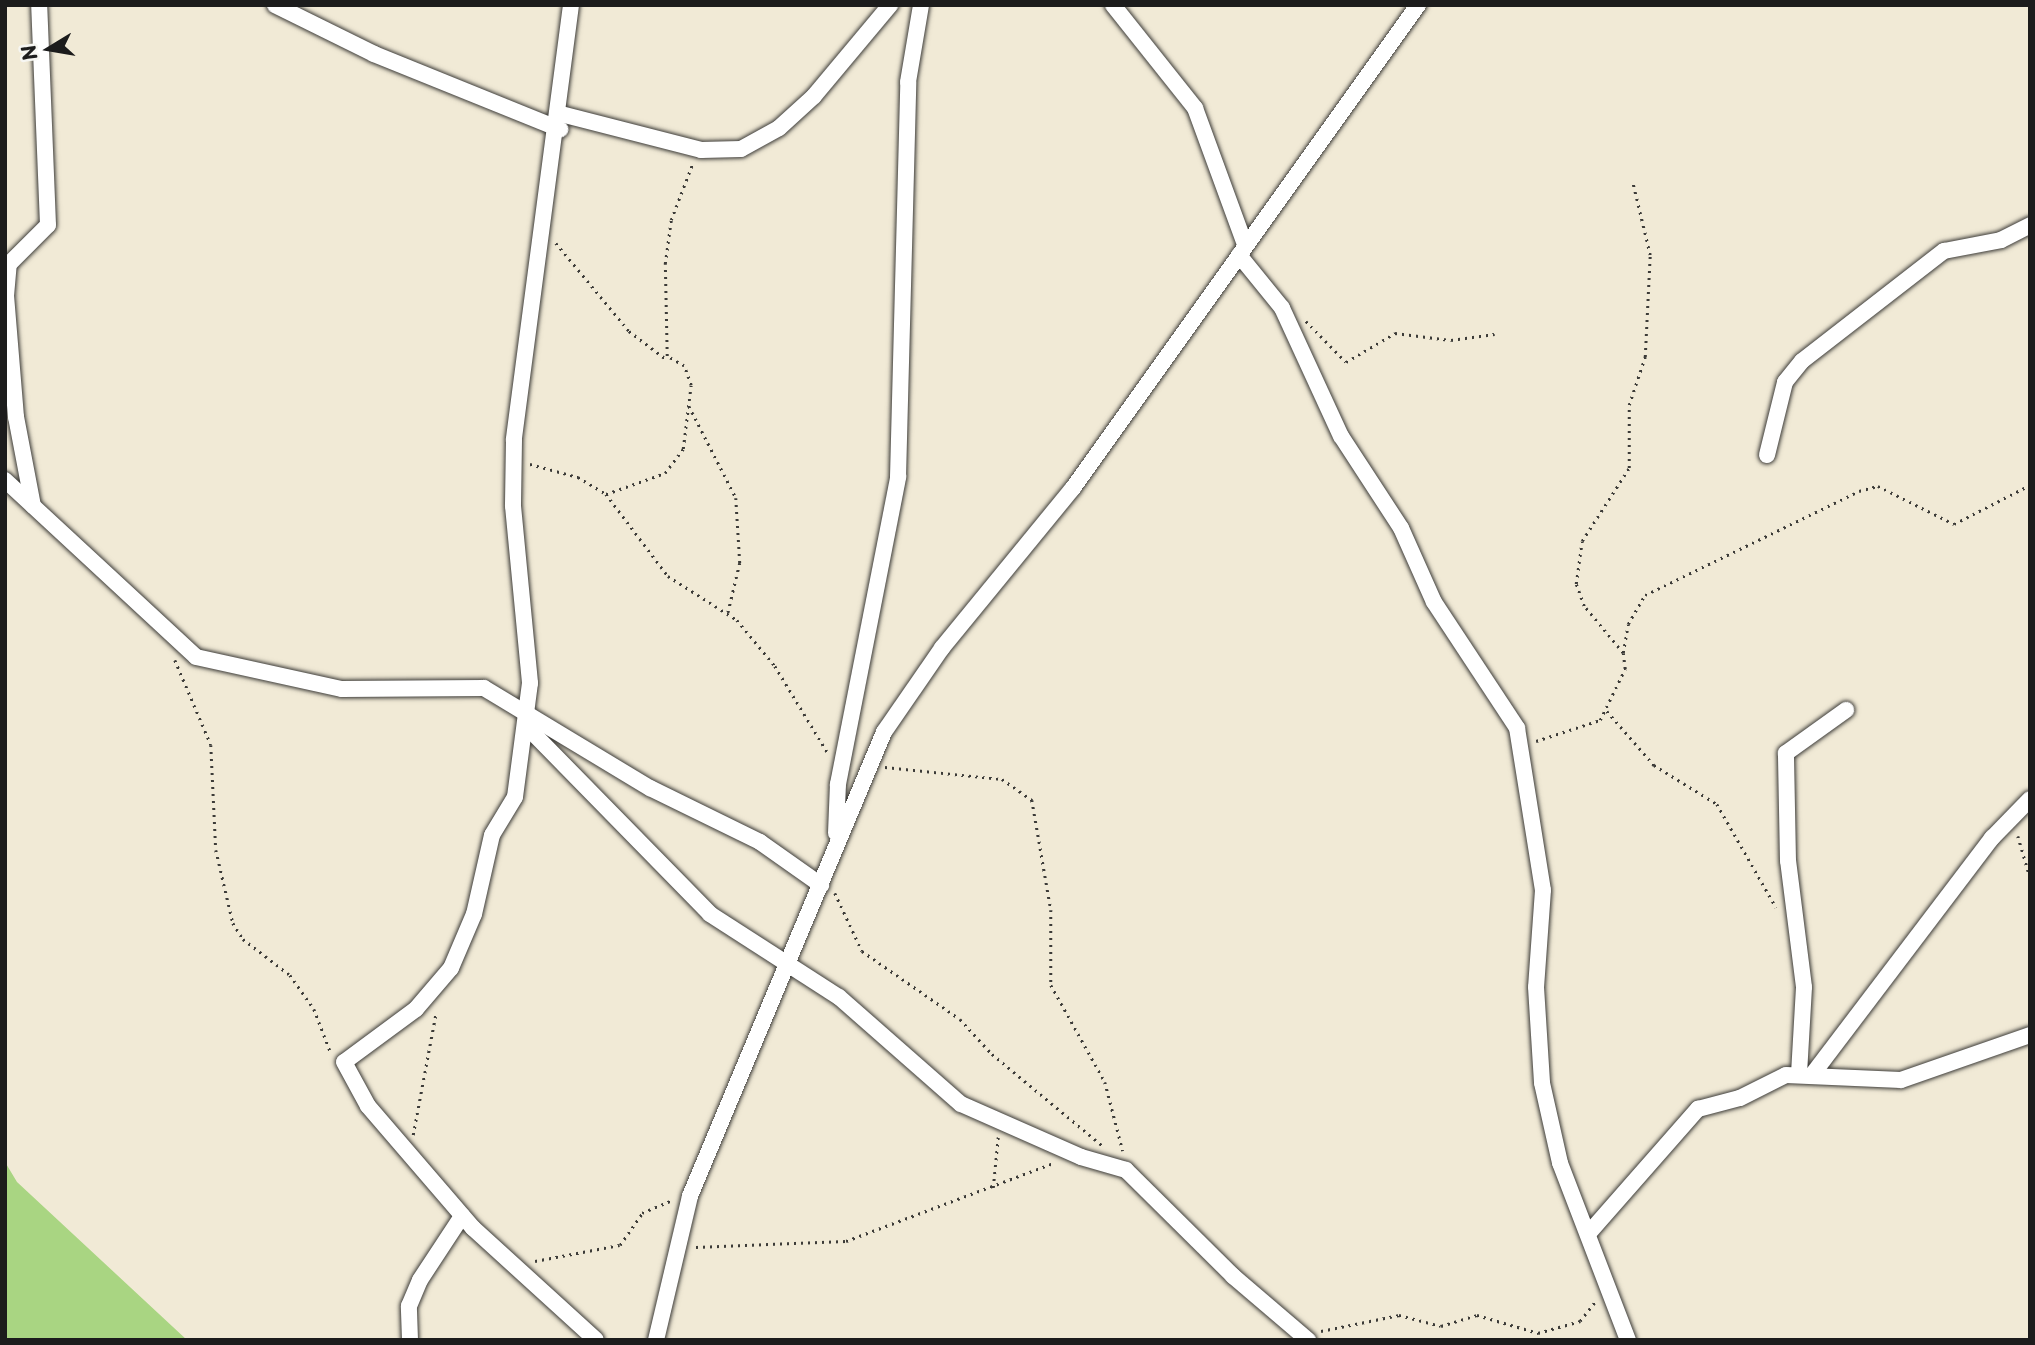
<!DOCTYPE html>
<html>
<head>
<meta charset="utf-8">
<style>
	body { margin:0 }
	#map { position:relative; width:2035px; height:1345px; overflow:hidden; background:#f1ead6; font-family:"Playpen Sans",sans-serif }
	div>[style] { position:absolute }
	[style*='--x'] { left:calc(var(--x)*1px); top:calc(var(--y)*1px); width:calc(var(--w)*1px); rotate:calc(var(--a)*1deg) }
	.green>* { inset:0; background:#a9d582 }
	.path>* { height:2.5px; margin-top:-1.25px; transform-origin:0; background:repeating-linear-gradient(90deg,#3c3b38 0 2px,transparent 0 7px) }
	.roads { filter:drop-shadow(0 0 2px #3c3b38) drop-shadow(0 0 2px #3c3b38) }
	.street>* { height:16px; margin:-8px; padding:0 8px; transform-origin:8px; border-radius:8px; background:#fff }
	span { translate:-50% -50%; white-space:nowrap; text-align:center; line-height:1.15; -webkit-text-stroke:5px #f6f6f2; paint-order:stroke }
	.frame { position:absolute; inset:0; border:7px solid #1c1c1c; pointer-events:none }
	.north { position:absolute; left:14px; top:14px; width:70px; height:70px; -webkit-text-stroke:5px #f6f6f2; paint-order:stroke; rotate:259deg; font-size:19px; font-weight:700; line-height:28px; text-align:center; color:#1c1c1c }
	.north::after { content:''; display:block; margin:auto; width:24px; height:32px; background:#1c1c1c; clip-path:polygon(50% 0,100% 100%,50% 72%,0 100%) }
</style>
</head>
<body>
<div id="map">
	<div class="green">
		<i style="clip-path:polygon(5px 1162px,17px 1182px,187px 1340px,5px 1340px)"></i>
	</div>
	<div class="path">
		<i style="--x:556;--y:243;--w:114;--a:50.3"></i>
		<i style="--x:629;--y:331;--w:46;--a:37.1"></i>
		<i style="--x:2030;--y:301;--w:33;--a:90"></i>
		<i style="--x:1306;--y:321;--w:57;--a:45.7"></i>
		<i style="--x:1346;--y:362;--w:57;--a:-30.6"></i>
		<i style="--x:1395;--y:333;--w:56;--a:7.1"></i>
		<i style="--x:1451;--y:340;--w:44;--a:-7.8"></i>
		<i style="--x:689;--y:406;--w:103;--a:62.9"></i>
		<i style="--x:736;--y:498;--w:65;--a:86.5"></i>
		<i style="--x:740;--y:563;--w:51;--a:103.5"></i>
		<i style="--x:530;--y:464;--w:50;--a:15.2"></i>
		<i style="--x:578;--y:477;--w:33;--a:31"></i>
		<i style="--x:606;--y:494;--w:103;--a:52.9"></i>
		<i style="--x:668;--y:576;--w:82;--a:32.5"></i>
		<i style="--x:737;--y:620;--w:60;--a:50.4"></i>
		<i style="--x:775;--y:666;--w:102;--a:58.7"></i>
		<i style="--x:606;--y:494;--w:63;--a:-19.6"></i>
		<i style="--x:665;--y:473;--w:30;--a:-53"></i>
		<i style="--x:683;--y:449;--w:64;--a:-82.9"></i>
		<i style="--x:691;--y:385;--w:20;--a:-110"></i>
		<i style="--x:684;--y:366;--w:20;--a:-150"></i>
		<i style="--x:667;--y:356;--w:92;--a:-91.2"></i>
		<i style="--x:665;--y:264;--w:44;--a:-82.2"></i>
		<i style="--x:671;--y:220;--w:59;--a:-69.1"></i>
		<i style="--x:1623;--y:653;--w:29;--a:-80"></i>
		<i style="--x:1628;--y:624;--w:34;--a:-60"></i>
		<i style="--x:1645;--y:595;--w:238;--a:-25.9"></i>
		<i style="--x:1859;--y:491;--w:20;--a:-15"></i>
		<i style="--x:1878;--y:486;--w:85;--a:26.6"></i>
		<i style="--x:1954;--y:524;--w:85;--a:-27.2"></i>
		<i style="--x:175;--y:660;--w:92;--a:67"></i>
		<i style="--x:211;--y:745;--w:105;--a:87.3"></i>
		<i style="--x:216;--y:850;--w:75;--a:76.9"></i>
		<i style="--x:233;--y:923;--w:19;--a:58"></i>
		<i style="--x:243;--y:939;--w:59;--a:37.5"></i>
		<i style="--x:290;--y:975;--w:42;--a:54.8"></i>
		<i style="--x:314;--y:1009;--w:47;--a:68.9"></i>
		<i style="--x:1607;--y:711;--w:72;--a:49"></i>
		<i style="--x:1654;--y:765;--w:74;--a:31.8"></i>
		<i style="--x:1717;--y:804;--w:119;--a:60.2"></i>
		<i style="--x:1536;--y:741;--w:67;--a:-18.2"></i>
		<i style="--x:1600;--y:720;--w:57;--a:-63.9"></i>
		<i style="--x:1625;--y:669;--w:16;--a:-97"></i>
		<i style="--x:1623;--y:653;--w:61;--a:-129.7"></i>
		<i style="--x:1584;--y:606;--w:23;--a:-110"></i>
		<i style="--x:1576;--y:584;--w:43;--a:-82.1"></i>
		<i style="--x:1582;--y:541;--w:87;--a:-57.2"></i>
		<i style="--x:1629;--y:468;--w:63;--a:-90"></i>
		<i style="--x:1629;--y:405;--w:51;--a:-71.6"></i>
		<i style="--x:1645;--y:357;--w:102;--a:-87.2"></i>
		<i style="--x:1650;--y:255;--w:73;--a:-103.5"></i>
		<i style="--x:885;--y:767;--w:118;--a:5.9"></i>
		<i style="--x:1002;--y:779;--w:37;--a:35"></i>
		<i style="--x:1032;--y:800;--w:112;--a:80.2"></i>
		<i style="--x:1051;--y:910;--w:75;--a:90"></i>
		<i style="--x:1051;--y:985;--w:111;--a:60.9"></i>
		<i style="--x:1105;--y:1082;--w:71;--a:75.4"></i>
		<i style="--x:2018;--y:836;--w:43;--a:73.7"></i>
		<i style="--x:835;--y:893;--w:64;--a:65"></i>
		<i style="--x:862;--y:951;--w:119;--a:34.8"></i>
		<i style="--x:960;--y:1019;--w:47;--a:47.6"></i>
		<i style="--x:992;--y:1054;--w:144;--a:39.7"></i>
		<i style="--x:413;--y:1135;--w:125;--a:-79.4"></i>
		<i style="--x:993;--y:1188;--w:51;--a:-84.4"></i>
		<i style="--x:696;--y:1247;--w:150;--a:-2.3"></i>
		<i style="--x:846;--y:1241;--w:222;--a:-20.6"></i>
		<i style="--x:535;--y:1261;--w:86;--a:-10.7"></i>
		<i style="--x:620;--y:1245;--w:39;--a:-55"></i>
		<i style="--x:642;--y:1213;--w:34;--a:-23"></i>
		<i style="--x:1321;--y:1331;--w:80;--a:-11.6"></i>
		<i style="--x:1399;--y:1315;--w:43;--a:14.7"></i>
		<i style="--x:1441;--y:1326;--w:38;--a:-17"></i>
		<i style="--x:1477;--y:1315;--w:64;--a:16.4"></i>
		<i style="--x:1538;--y:1333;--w:44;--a:-15.9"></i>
		<i style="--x:1580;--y:1321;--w:24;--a:-52"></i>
	</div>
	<div class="roads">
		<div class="street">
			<i style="--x:275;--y:5;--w:110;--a:26.3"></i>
			<i style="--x:374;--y:54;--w:201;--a:22"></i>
			<i style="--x:571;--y:5;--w:439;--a:97.5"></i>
			<i style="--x:514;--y:440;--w:66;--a:90.9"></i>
			<i style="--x:513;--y:506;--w:178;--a:84.5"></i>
			<i style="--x:530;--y:683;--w:115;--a:97.5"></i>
			<i style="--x:515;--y:797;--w:44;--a:121.2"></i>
			<i style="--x:492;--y:835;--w:81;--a:102.8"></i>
			<i style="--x:474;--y:914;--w:59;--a:113.1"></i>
			<i style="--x:451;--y:968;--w:54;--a:130.5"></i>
			<i style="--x:416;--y:1009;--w:89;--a:143.6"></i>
			<i style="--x:344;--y:1062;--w:50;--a:61.4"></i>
			<i style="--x:368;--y:1106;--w:161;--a:49.3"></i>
			<i style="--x:473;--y:1228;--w:166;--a:42.3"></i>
			<i style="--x:1113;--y:5;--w:132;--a:51.5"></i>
			<i style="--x:1195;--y:108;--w:146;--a:69.9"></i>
			<i style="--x:561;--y:114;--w:145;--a:14.4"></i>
			<i style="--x:701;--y:150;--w:40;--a:-1.4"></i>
			<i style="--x:741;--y:149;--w:43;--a:-28.9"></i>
			<i style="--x:779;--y:128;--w:47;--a:-42.4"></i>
			<i style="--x:814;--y:96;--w:119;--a:-50.1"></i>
			<i style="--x:1239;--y:255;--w:68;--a:50.9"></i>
			<i style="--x:1282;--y:308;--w:141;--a:65.3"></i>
			<i style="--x:1341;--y:436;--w:110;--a:56.9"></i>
			<i style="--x:1401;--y:528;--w:81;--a:66"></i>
			<i style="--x:1434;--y:602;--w:151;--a:56.6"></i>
			<i style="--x:1517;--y:728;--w:164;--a:80.9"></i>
			<i style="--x:1543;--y:890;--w:97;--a:94.1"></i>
			<i style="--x:1536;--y:987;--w:96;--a:86.4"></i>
			<i style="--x:1542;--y:1083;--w:82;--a:77.3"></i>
			<i style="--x:1560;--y:1163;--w:190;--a:69"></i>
			<i style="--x:1767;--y:455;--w:75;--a:-76.1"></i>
			<i style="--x:1785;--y:382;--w:27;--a:-51"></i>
			<i style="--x:1802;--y:361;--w:180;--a:-37.8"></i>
			<i style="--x:1944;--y:251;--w:58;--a:-10.9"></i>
			<i style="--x:2001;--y:240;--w:33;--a:-27"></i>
			<i style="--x:5;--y:480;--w:260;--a:42.8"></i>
			<i style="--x:196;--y:657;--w:149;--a:12.4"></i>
			<i style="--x:342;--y:689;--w:142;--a:-0.4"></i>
			<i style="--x:484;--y:688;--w:194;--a:31.1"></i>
			<i style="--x:650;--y:788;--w:123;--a:26.1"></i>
			<i style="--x:760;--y:842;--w:75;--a:35.2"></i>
			<i style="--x:33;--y:506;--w:91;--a:-100.8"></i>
			<i style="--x:16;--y:417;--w:121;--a:-94.7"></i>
			<i style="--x:6;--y:296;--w:32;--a:-85"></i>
			<i style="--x:9;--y:264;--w:55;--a:-45"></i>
			<i style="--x:48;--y:225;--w:220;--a:-92.3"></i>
			<i style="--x:527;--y:727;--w:262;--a:45.6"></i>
			<i style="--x:710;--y:914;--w:153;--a:32.8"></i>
			<i style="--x:839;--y:997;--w:162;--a:41.3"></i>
			<i style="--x:961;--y:1104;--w:131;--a:23.8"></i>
			<i style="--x:1081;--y:1157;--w:47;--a:16.1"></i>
			<i style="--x:1126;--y:1170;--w:151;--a:44.7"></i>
			<i style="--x:1233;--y:1276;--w:99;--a:40.5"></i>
			<i style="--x:836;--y:833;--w:49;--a:-87.7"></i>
			<i style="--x:838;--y:784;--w:313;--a:-78.9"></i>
			<i style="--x:898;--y:477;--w:395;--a:-88.5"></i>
			<i style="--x:908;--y:82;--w:78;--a:-80.4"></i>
			<i style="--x:1799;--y:1074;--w:87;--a:-86.7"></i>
			<i style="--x:1804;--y:987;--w:127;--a:-97.2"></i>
			<i style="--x:1788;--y:861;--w:108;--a:-91.1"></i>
			<i style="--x:1786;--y:753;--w:74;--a:-35.6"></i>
			<i style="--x:1812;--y:1075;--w:298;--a:-52.8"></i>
			<i style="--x:1992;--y:838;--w:54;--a:-45.7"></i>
			<i style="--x:1588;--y:1234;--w:167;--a:-48.7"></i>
			<i style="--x:1698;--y:1109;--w:43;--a:-14.7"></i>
			<i style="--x:1740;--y:1098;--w:51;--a:-26.6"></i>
			<i style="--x:1786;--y:1075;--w:115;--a:2.5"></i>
			<i style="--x:1901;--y:1080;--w:137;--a:-19.2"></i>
			<i style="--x:410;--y:1340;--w:34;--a:-92"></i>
			<i style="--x:409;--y:1306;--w:28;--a:-67"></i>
			<i style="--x:420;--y:1280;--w:77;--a:-56.7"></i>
			<i style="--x:656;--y:1340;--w:148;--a:-76.7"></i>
			<i style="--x:690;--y:1196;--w:503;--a:-67.31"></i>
			<i style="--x:884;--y:732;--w:102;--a:-55.4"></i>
			<i style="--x:942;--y:648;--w:207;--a:-50.7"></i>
			<i style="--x:1073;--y:488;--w:594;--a:-54.46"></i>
		</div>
	</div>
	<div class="frame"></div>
	<div class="north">N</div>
</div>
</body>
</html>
